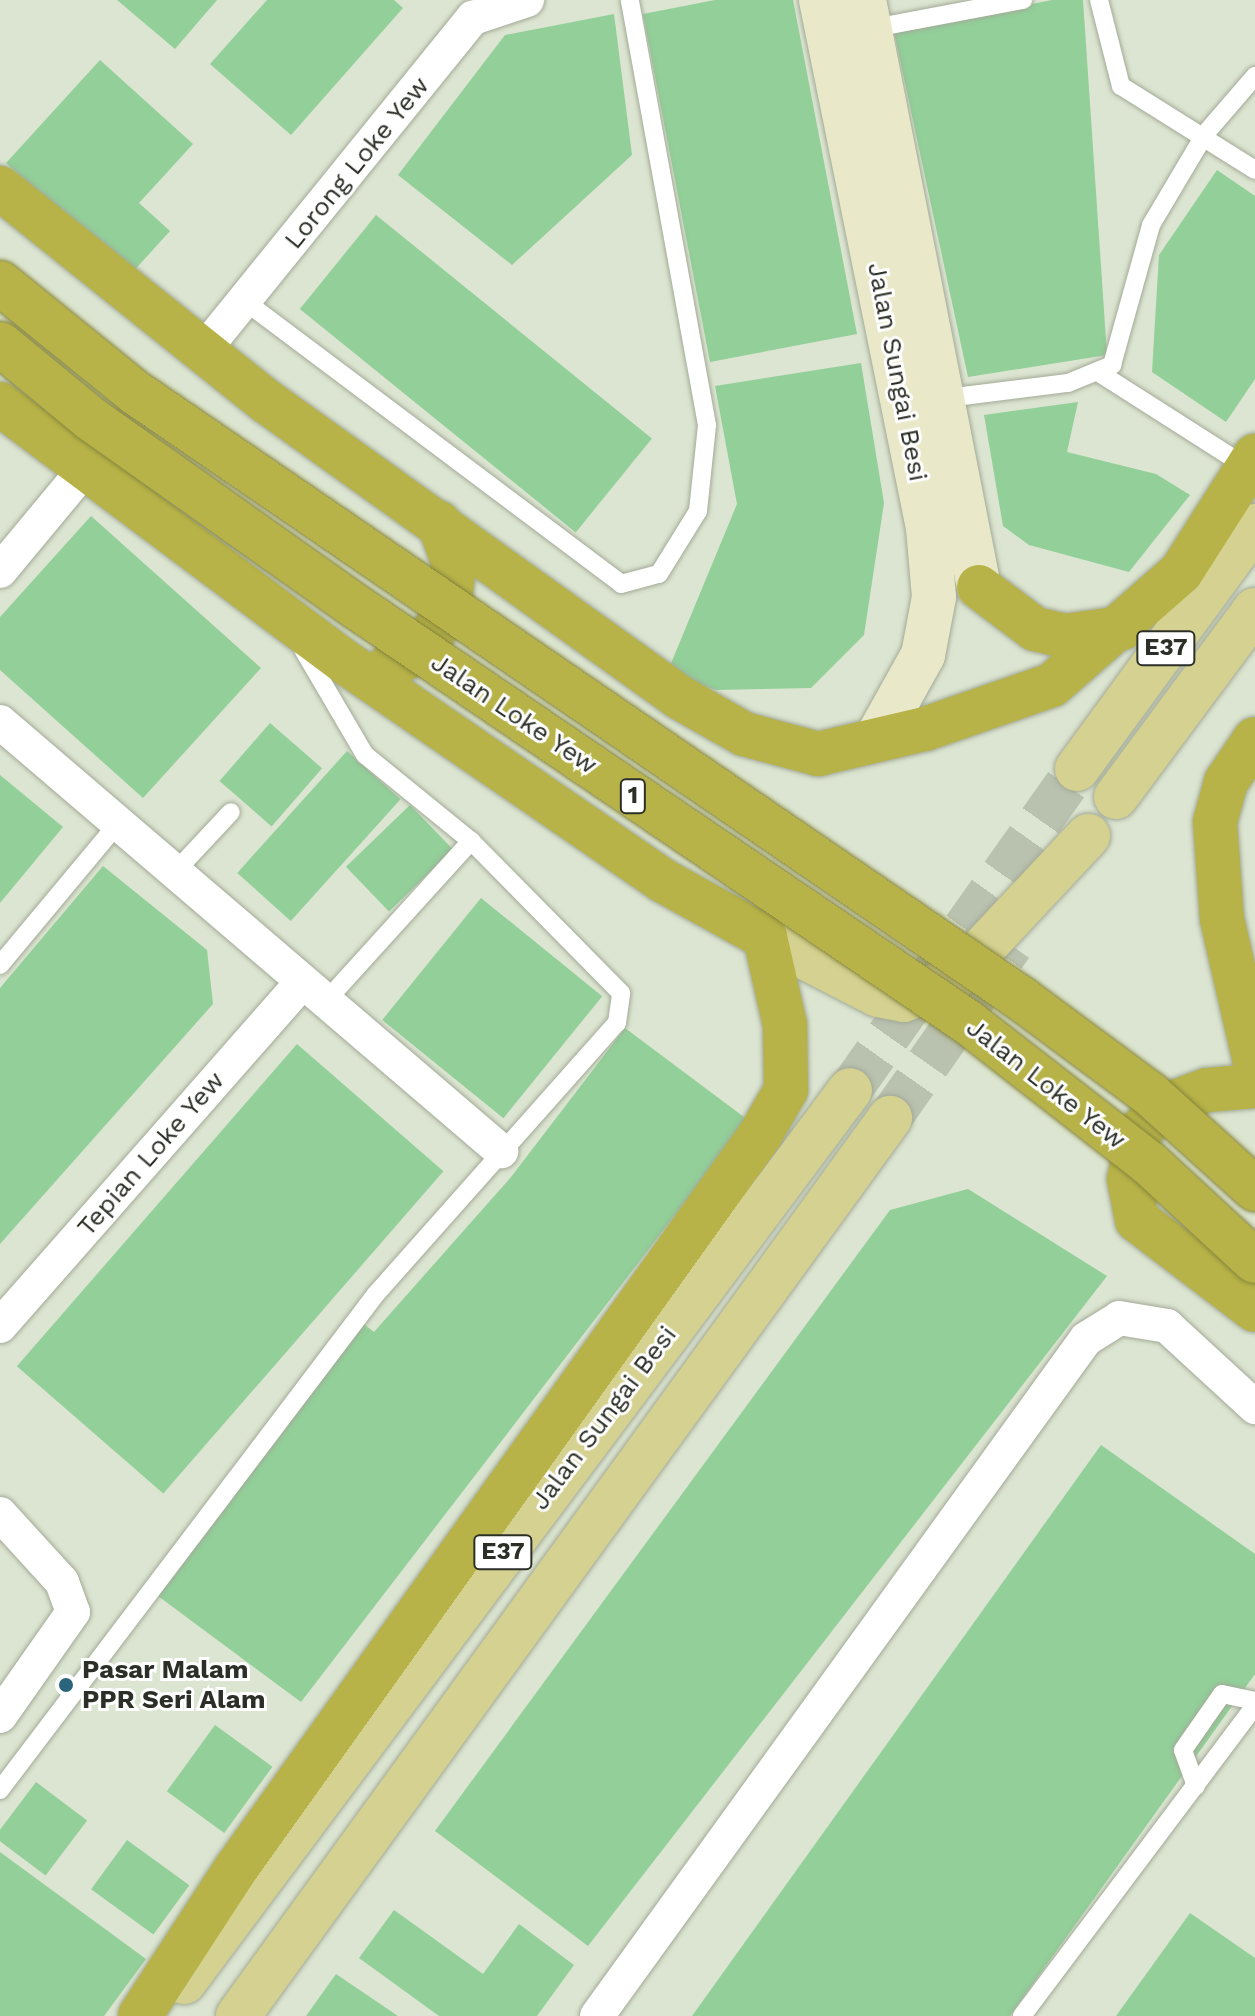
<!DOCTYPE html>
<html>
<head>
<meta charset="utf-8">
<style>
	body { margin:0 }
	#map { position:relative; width:1255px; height:2016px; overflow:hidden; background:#dce5d1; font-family:"Work Sans",sans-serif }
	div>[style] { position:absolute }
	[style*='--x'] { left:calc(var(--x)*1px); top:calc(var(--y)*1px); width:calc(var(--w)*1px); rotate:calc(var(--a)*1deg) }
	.building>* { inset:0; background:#92cf99; transform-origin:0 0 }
	.primary-tunnel>* { height:44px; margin-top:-22px; transform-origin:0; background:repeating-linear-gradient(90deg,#b9c1af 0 44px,transparent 0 66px) }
	.roads { filter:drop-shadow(0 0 2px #a2aa97) drop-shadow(0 0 2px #a2aa97) }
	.lane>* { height:18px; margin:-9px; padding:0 9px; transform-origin:9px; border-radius:9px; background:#fff }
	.street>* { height:34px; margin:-17px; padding:0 17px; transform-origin:17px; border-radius:17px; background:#fff }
	.secondary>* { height:44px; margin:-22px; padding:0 22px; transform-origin:22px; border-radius:22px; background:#e9e8c8 }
	.primary>* { height:44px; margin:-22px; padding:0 22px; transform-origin:22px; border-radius:22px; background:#d4d191 }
	.highway>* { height:44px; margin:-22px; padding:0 22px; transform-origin:22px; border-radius:22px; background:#b7b348 }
	.bridges { filter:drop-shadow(0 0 2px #86853c) drop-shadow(0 0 2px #86853c) }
	.highway-bridge>* { height:44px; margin:-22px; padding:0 22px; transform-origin:22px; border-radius:22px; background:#b7b348 }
	.dots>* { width:22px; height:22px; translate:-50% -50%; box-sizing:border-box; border:4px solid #fff; border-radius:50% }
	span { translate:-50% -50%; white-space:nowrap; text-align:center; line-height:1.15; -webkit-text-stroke:6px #fff; paint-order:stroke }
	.shield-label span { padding:2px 6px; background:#fff; border:2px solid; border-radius:6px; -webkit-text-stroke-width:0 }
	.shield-label { font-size:24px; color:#2b2f27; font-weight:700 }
	.street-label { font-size:26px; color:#2b2f27 }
	.poi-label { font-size:26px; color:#2b2f27; font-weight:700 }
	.left { translate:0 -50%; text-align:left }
</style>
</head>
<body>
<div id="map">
	<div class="building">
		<i style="clip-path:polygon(117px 0,217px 0,175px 49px)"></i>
		<i style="clip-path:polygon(267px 0,394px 0,403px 8px,291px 135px,210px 64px)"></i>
		<i style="clip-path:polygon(715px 0,793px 0,857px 334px,710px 362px,643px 14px)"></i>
		<i style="clip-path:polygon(1052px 0,1083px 0,1107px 355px,968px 377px,894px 32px)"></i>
		<i style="clip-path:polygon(614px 14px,632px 155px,512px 265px,398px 175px,505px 35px)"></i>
		<i style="clip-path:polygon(100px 60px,193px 144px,139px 203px,170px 231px,130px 275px,6px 163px)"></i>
		<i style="clip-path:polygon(1217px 170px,1255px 196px,1255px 379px,1226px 422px,1152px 372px,1159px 255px)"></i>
		<i style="left:376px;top:215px;width:355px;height:121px;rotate:39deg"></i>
		<i style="clip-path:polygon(861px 363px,884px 503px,864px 635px,811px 688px,716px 690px,667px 673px,737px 504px,715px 386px)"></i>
		<i style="clip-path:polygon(1078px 402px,1067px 452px,1156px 474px,1190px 495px,1129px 572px,1029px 545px,1003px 526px,984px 415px)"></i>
		<i style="clip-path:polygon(91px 516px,261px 668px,143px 798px,0 670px,0 617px)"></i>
		<i style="left:270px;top:723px;width:69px;height:77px;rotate:41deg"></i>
		<i style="left:347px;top:751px;width:72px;height:164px;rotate:42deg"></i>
		<i style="clip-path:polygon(0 775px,63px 827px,0 903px)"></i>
		<i style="left:410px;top:805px;width:62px;height:89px;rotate:46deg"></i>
		<i style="clip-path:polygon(103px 866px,207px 950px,213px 1004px,0 1244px,0 988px)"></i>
		<i style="left:481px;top:898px;width:156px;height:157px;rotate:39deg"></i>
		<i style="clip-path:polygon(625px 1028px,748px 1120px,301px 1702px,154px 1593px,360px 1321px,374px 1332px,511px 1177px)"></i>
		<i style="left:297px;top:1044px;width:194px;height:427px;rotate:41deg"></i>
		<i style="clip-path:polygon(968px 1189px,1107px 1276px,588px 1946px,435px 1831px,890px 1210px)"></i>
		<i style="clip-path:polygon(1101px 1445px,1255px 1554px,1255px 1674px,1010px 2016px,692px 2016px)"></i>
		<i style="left:215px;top:1725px;width:71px;height:82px;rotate:36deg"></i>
		<i style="left:36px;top:1782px;width:64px;height:69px;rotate:37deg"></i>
		<i style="left:127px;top:1840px;width:77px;height:61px;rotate:36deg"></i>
		<i style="clip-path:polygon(0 1852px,146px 1959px,104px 2016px,0 2016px)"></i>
		<i style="clip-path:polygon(394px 1910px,483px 1974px,519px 1924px,574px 1965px,537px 2016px,439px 2016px,359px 1958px)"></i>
		<i style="clip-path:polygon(1190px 1913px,1255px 1958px,1255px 2016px,1116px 2016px)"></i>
		<i style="clip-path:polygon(336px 1974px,398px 2016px,306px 2016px)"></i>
	</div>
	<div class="primary-tunnel">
		<i style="--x:850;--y:1090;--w:393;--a:-54.7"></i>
		<i style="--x:890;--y:1118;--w:211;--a:-55"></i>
	</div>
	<div class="roads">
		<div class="lane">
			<i style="--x:1099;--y:0;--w:89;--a:75.7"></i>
			<i style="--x:1121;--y:86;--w:158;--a:32.1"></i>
			<i style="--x:869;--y:29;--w:157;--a:-10.7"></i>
			<i style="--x:246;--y:302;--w:469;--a:36.9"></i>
			<i style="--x:621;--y:584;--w:39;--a:-15"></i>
			<i style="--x:659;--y:574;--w:74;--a:-58.2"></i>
			<i style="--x:698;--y:511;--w:86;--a:-84"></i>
			<i style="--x:707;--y:425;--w:432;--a:-100.3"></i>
			<i style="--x:1101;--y:374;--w:173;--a:32.5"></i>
			<i style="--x:947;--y:398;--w:122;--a:-7.1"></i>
			<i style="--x:1068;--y:383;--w:48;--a:-22.2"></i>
			<i style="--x:1112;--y:365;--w:145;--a:-74.4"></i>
			<i style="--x:1151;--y:225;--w:106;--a:-59.3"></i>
			<i style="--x:1205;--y:134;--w:77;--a:-49.2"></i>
			<i style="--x:172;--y:875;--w:86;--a:-46.9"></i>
			<i style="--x:0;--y:965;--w:181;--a:-50.2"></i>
			<i style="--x:326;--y:1001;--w:216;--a:-47.8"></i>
			<i style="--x:1196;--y:1786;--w:38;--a:-110"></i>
			<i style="--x:1183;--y:1750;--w:68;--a:-55.1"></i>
			<i style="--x:1222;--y:1694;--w:34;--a:12"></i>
			<i style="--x:0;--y:1790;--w:622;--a:-52.84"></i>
			<i style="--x:376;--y:1294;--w:363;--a:-48.4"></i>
			<i style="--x:617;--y:1023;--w:30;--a:-82"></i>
			<i style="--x:621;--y:993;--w:214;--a:-134.6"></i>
			<i style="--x:471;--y:841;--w:136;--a:-140.9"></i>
			<i style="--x:365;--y:755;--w:121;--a:-120.4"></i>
			<i style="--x:1022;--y:2016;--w:388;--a:-53.1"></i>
		</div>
		<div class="street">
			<i style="--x:203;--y:351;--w:429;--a:-51"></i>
			<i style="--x:473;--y:18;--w:57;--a:-18.4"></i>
			<i style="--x:0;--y:571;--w:130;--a:-50.3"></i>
			<i style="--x:0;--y:722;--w:660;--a:40.57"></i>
			<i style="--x:0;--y:1326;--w:458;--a:-48.7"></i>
			<i style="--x:0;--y:1514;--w:92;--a:47.6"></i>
			<i style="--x:62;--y:1582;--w:32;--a:70"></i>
			<i style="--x:73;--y:1612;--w:127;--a:125.1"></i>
			<i style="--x:597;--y:2016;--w:835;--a:-54.16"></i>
			<i style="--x:1086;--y:1339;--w:39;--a:-32"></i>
			<i style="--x:1119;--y:1318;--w:49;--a:9.5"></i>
			<i style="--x:1167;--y:1326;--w:120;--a:42.6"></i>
		</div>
		<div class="secondary">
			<i style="--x:821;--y:0;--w:539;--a:78.54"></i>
			<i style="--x:928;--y:528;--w:69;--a:85"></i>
			<i style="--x:934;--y:597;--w:59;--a:100.7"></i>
			<i style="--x:923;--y:655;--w:93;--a:119.1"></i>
			<i style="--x:864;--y:0;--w:598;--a:78.92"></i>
		</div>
		<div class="primary">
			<i style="--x:1077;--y:769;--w:301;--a:-53.8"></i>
			<i style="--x:1116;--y:797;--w:233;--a:-53.4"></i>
			<i style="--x:765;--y:937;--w:127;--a:27.2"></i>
			<i style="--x:878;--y:995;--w:26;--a:11"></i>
			<i style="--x:904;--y:1000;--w:58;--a:-24.4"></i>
			<i style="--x:957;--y:976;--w:192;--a:-46.9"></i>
			<i style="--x:184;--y:1982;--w:1113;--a:-53.25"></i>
			<i style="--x:238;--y:2016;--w:1110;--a:-54.02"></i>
		</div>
		<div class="highway">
			<i style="--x:0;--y:188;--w:341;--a:38.7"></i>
			<i style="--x:266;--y:401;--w:508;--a:35.63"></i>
			<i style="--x:679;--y:697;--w:75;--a:29.6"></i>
			<i style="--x:744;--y:734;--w:77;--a:15.1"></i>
			<i style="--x:818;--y:754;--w:110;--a:-13.2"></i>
			<i style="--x:925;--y:729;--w:134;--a:-19.1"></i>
			<i style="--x:1052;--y:685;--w:171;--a:-41.2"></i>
			<i style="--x:1181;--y:572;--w:138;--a:-57.5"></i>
			<i style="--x:0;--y:404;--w:434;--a:36.8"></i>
			<i style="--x:348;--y:664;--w:381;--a:34.5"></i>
			<i style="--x:662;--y:880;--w:118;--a:29"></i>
			<i style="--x:765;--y:937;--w:90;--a:77.2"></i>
			<i style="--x:785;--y:1025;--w:65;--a:89.1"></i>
			<i style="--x:786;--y:1090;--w:52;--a:120"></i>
			<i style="--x:760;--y:1135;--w:903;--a:125.54"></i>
			<i style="--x:235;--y:1870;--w:174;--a:123.1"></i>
			<i style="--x:979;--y:587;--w:70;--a:36.9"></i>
			<i style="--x:1035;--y:629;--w:31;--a:13"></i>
			<i style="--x:1065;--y:636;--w:59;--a:-7.9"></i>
			<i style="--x:388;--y:667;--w:37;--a:-27"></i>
			<i style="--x:421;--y:650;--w:50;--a:-55.7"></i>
			<i style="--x:449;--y:609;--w:45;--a:-83.7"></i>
			<i style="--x:454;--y:564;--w:44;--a:-110.1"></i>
			<i style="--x:1255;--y:739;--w:52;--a:124"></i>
			<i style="--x:1226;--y:782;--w:41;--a:105.4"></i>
			<i style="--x:1215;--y:822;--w:97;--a:85.9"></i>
			<i style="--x:1222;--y:919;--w:147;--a:77"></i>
			<i style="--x:1255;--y:1086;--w:48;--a:175.2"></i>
			<i style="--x:1207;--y:1090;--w:46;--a:159.6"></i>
			<i style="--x:1164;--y:1106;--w:35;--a:134"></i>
			<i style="--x:1140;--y:1131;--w:49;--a:102.9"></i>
			<i style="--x:1129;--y:1179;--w:42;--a:79"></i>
			<i style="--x:1137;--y:1220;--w:148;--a:37.3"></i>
		</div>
	</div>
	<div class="bridges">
		<div class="highway-bridge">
			<i style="--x:0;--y:283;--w:175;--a:39"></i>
			<i style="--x:136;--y:393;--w:1075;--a:34.38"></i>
			<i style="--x:1023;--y:1000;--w:158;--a:36.5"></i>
			<i style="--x:1150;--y:1094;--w:142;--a:42.1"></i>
			<i style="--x:0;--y:344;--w:118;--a:39.5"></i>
			<i style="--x:91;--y:419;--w:327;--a:35.3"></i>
			<i style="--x:358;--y:608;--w:739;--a:34.18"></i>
			<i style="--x:969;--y:1023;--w:228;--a:37.9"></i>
			<i style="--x:1149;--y:1163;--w:144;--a:42.8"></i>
		</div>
	</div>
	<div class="dots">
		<i style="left:66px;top:1685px;background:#2a657d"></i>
	</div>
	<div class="shield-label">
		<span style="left:1166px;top:648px">E37</span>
		<span style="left:633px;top:796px">1</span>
		<span style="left:503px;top:1552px">E37</span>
	</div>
	<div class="street-label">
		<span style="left:357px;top:163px;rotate:-51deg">Lorong Loke Yew</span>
		<span style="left:897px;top:372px;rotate:79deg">Jalan Sungai Besi</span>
		<span style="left:514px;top:714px;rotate:34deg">Jalan Loke Yew</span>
		<span style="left:1046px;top:1084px;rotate:38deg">Jalan Loke Yew</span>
		<span style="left:151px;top:1154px;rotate:-49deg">Tepian Loke Yew</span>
		<span style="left:604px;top:1418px;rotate:-53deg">Jalan Sungai Besi</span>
	</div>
	<div class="poi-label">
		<span class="left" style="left:82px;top:1685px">Pasar Malam<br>PPR Seri Alam</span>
	</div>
</div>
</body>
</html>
